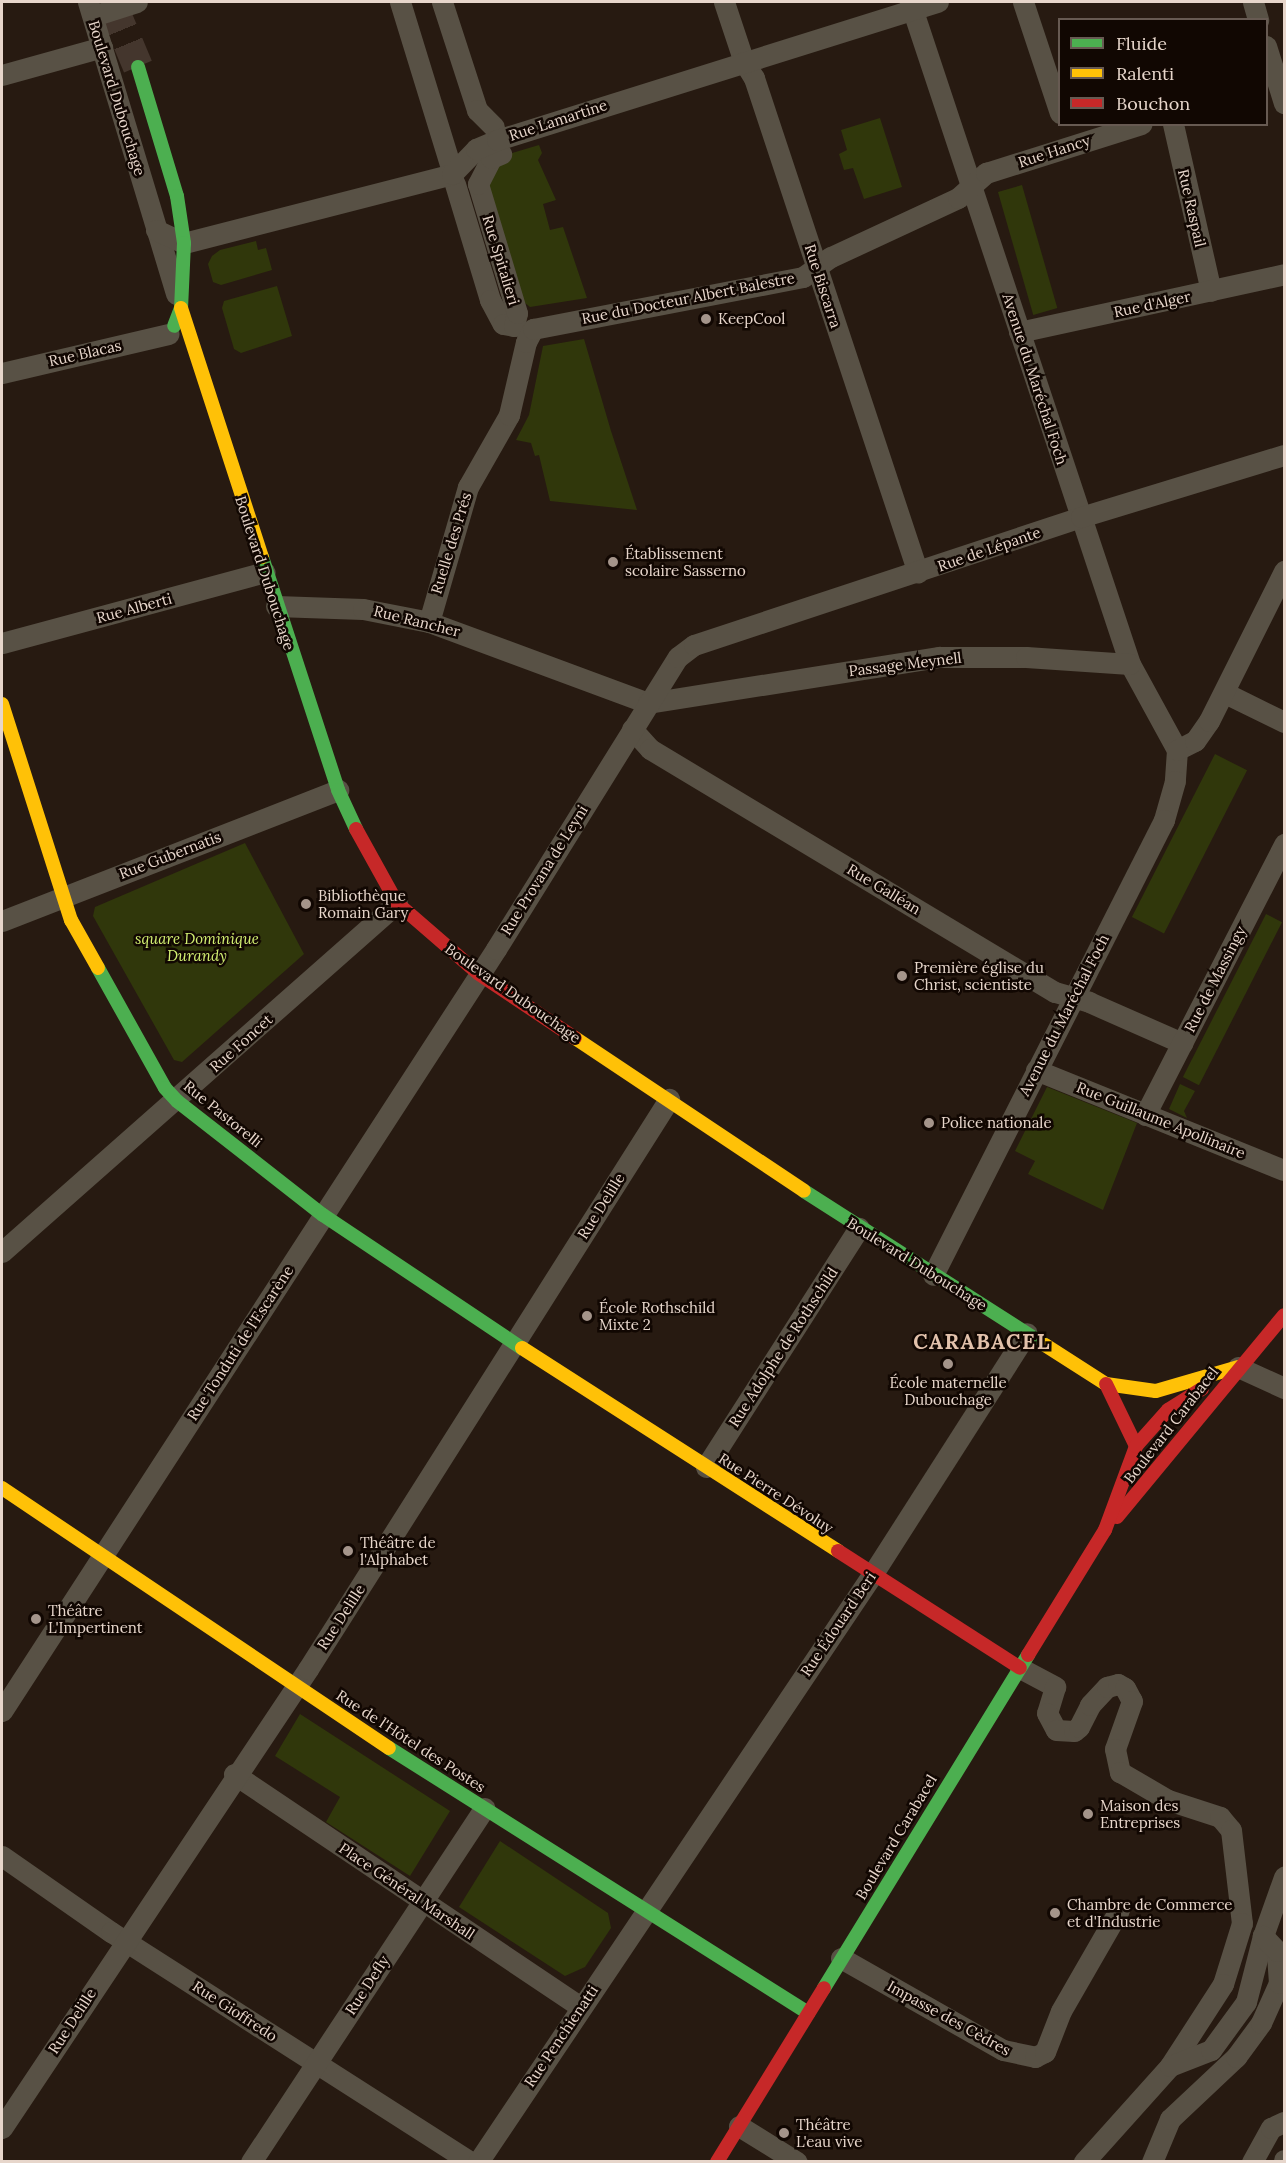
<!DOCTYPE html>
<html>
<head>
<meta charset="utf-8">
<style>
	body { margin:0 }
	#map { position:relative; width:1286px; height:2163px; overflow:hidden; background:#271a11; font-family:Lora,serif }
	div>[style] { position:absolute }
	[style*='--x'] { left:calc(var(--x)*1px); top:calc(var(--y)*1px); width:calc(var(--w)*1px); rotate:calc(var(--a)*1deg) }
	.green>* { inset:0; background:#30370b; transform-origin:0 0 }
	.secondary-tunnel>* { height:30px; margin-top:-15px; transform-origin:0; background:repeating-linear-gradient(90deg,#44362d 0 30px,transparent 0 45px) }
	.street>* { height:21px; margin:-10.5px; padding:0 10.5px; transform-origin:10.5px; border-radius:10.5px; background:#585145 }
	.fast>* { height:14px; margin:-7px; padding:0 7px; transform-origin:7px; border-radius:7px; background:#4caf50 }
	.slow>* { height:14px; margin:-7px; padding:0 7px; transform-origin:7px; border-radius:7px; background:#ffc107 }
	.jam>* { height:14px; margin:-7px; padding:0 7px; transform-origin:7px; border-radius:7px; background:#c62828 }
	.dots>* { width:16px; height:16px; translate:-50% -50%; box-sizing:border-box; border:3px solid #110702; border-radius:50% }
	span { translate:-50% -50%; white-space:nowrap; text-align:center; line-height:1.15; -webkit-text-stroke:5px #110702; paint-order:stroke }
	.street-label { font-size:15px; color:#e7d6cb }
	.poi-label { font-size:15px; color:#e7d6cb }
	.left { translate:0 -50%; text-align:left }
	.park-label { font-size:15px; color:#d3f072; font-style:italic }
	.district-label { font-size:21px; color:#e2c1ab; font-weight:700; letter-spacing:1.5px }
	.frame { position:absolute; inset:0; border:3px solid #e7d6cb; pointer-events:none }
	.legend { position:absolute; left:1058px; top:18px; width:210px; height:108px; box-sizing:border-box; background:#110702; border:2px solid #675a52; margin:0; padding:8px 10px; list-style:none; font-size:18px; color:#e7d6cb }
	.legend li { display:flex; align-items:center; gap:12px; height:30px }
	.legend b { width:30px; border:2px solid #675a52 }
</style>
</head>
<body>
<div id="map">
	<div class="green">
		<i style="clip-path:polygon(880px 118px,902px 187px,864px 199px,853px 168px,844px 170px,839px 154px,847px 150px,841px 130px)"></i>
		<i style="clip-path:polygon(539px 145px,542px 153px,538px 160px,556px 200px,543px 204px,550px 230px,563px 227px,587px 298px,530px 307px,520px 299px,483px 183px,495px 158px)"></i>
		<i style="left:1022px;top:185px;width:128px;height:25px;rotate:74deg"></i>
		<i style="clip-path:polygon(256px 241px,258px 250px,266px 248px,272px 270px,221px 285px,213px 282px,208px 264px,212px 256px,220px 250px)"></i>
		<i style="clip-path:polygon(277px 286px,292px 336px,241px 353px,234px 349px,222px 308px,224px 301px)"></i>
		<i style="clip-path:polygon(584px 339px,611px 431px,637px 510px,550px 501px,539px 455px,535px 456px,531px 443px,516px 440px,529px 415px,543px 346px)"></i>
		<i style="left:1215px;top:754px;width:36px;height:183px;rotate:27deg"></i>
		<i style="clip-path:polygon(245px 843px,304px 954px,182px 1062px,174px 1060px,93px 916px,95px 907px)"></i>
		<i style="left:1266px;top:914px;width:18px;height:183px;rotate:27deg"></i>
		<i style="clip-path:polygon(1180px 1084px,1195px 1091px,1184px 1111px,1187px 1118px,1169px 1109px)"></i>
		<i style="clip-path:polygon(1047px 1087px,1137px 1123px,1103px 1210px,1028px 1174px,1035px 1161px,1015px 1151px)"></i>
		<i style="clip-path:polygon(300px 1714px,450px 1811px,410px 1876px,326px 1822px,340px 1797px,275px 1756px)"></i>
		<i style="clip-path:polygon(500px 1841px,608px 1913px,611px 1928px,585px 1967px,565px 1976px,459px 1907px)"></i>
	</div>
	<div class="secondary-tunnel">
		<i style="--x:111;--y:2;--w:70;--a:67.4"></i>
	</div>
	<div class="street">
		<i style="--x:88;--y:2;--w:305;--a:73.2"></i>
		<i style="--x:400;--y:2;--w:170;--a:72.9"></i>
		<i style="--x:442;--y:2;--w:114;--a:72"></i>
		<i style="--x:477;--y:110;--w:24;--a:45"></i>
		<i style="--x:724;--y:2;--w:63;--a:71.6"></i>
		<i style="--x:744;--y:62;--w:19;--a:58"></i>
		<i style="--x:754;--y:78;--w:521;--a:71.67"></i>
		<i style="--x:910;--y:2;--w:698;--a:71.62"></i>
		<i style="--x:1130;--y:664;--w:98;--a:61.3"></i>
		<i style="--x:1177;--y:750;--w:31;--a:94"></i>
		<i style="--x:1175;--y:781;--w:41;--a:105.8"></i>
		<i style="--x:1164;--y:820;--w:510;--a:116.92"></i>
		<i style="--x:1023;--y:2;--w:117;--a:71.6"></i>
		<i style="--x:1253;--y:2;--w:19;--a:74"></i>
		<i style="--x:93;--y:16;--w:46;--a:-17.7"></i>
		<i style="--x:1266;--y:46;--w:60;--a:72.5"></i>
		<i style="--x:2;--y:75;--w:104;--a:-15.6"></i>
		<i style="--x:1173;--y:124;--w:171;--a:77.2"></i>
		<i style="--x:455;--y:184;--w:121;--a:73.2"></i>
		<i style="--x:490;--y:300;--w:27;--a:62"></i>
		<i style="--x:503;--y:324;--w:11;--a:10"></i>
		<i style="--x:514;--y:326;--w:13;--a:-77"></i>
		<i style="--x:517;--y:313;--w:135;--a:-106.8"></i>
		<i style="--x:478;--y:184;--w:29;--a:-63"></i>
		<i style="--x:491;--y:158;--w:11;--a:-22"></i>
		<i style="--x:156;--y:230;--w:31;--a:25"></i>
		<i style="--x:184;--y:243;--w:277;--a:-14.4"></i>
		<i style="--x:452;--y:174;--w:35;--a:-46"></i>
		<i style="--x:476;--y:149;--w:23;--a:-23"></i>
		<i style="--x:497;--y:140;--w:462;--a:-17.4"></i>
		<i style="--x:1019;--y:332;--w:271;--a:-12.3"></i>
		<i style="--x:2;--y:373;--w:171;--a:-13.2"></i>
		<i style="--x:276;--y:606;--w:87;--a:2"></i>
		<i style="--x:363;--y:609;--w:67;--a:11.1"></i>
		<i style="--x:429;--y:622;--w:233;--a:20.3"></i>
		<i style="--x:648;--y:703;--w:295;--a:-9"></i>
		<i style="--x:939;--y:657;--w:87;--a:0"></i>
		<i style="--x:1026;--y:657;--w:104;--a:3.9"></i>
		<i style="--x:429;--y:622;--w:141;--a:-73.9"></i>
		<i style="--x:468;--y:487;--w:83;--a:-60.3"></i>
		<i style="--x:509;--y:415;--w:75;--a:-76.9"></i>
		<i style="--x:526;--y:342;--w:15;--a:-62"></i>
		<i style="--x:533;--y:329;--w:275;--a:-10.9"></i>
		<i style="--x:803;--y:277;--w:34;--a:-36"></i>
		<i style="--x:831;--y:257;--w:140;--a:-24.9"></i>
		<i style="--x:958;--y:198;--w:38;--a:-42"></i>
		<i style="--x:986;--y:173;--w:163;--a:-17.5"></i>
		<i style="--x:2;--y:643;--w:272;--a:-15.1"></i>
		<i style="--x:1225;--y:693;--w:66;--a:26.2"></i>
		<i style="--x:632;--y:729;--w:27;--a:48"></i>
		<i style="--x:650;--y:749;--w:472;--a:31"></i>
		<i style="--x:1055;--y:992;--w:35;--a:16"></i>
		<i style="--x:1089;--y:1002;--w:102;--a:23.8"></i>
		<i style="--x:1177;--y:750;--w:20;--a:-27"></i>
		<i style="--x:1195;--y:741;--w:24;--a:-55"></i>
		<i style="--x:1209;--y:721;--w:168;--a:-63.4"></i>
		<i style="--x:2;--y:921;--w:361;--a:-21.3"></i>
		<i style="--x:1036;--y:1070;--w:267;--a:22"></i>
		<i style="--x:1145;--y:1115;--w:305;--a:-62.8"></i>
		<i style="--x:2;--y:1252;--w:527;--a:-41.46"></i>
		<i style="--x:1238;--y:1367;--w:51;--a:24.5"></i>
		<i style="--x:706;--y:1467;--w:284;--a:-57.4"></i>
		<i style="--x:1020;--y:1668;--w:40;--a:28"></i>
		<i style="--x:1055;--y:1687;--w:27;--a:107"></i>
		<i style="--x:1047;--y:1713;--w:19;--a:62"></i>
		<i style="--x:1056;--y:1730;--w:18;--a:3"></i>
		<i style="--x:1074;--y:1731;--w:6;--a:-39"></i>
		<i style="--x:1079;--y:1727;--w:25;--a:-63"></i>
		<i style="--x:1090;--y:1705;--w:25;--a:-47"></i>
		<i style="--x:1107;--y:1687;--w:11;--a:-15"></i>
		<i style="--x:1118;--y:1684;--w:8;--a:30"></i>
		<i style="--x:1125;--y:1688;--w:15;--a:62"></i>
		<i style="--x:1132;--y:1701;--w:51;--a:109.5"></i>
		<i style="--x:1115;--y:1749;--w:24;--a:78"></i>
		<i style="--x:1120;--y:1772;--w:56;--a:30.3"></i>
		<i style="--x:1168;--y:1800;--w:55;--a:18.1"></i>
		<i style="--x:1220;--y:1817;--w:17;--a:50"></i>
		<i style="--x:1231;--y:1830;--w:94;--a:83.3"></i>
		<i style="--x:1242;--y:1923;--w:64;--a:107.3"></i>
		<i style="--x:1223;--y:1984;--w:98;--a:122.9"></i>
		<i style="--x:1170;--y:2066;--w:129;--a:131.9"></i>
		<i style="--x:2;--y:1711;--w:908;--a:-57.04"></i>
		<i style="--x:496;--y:949;--w:344;--a:-58.1"></i>
		<i style="--x:678;--y:657;--w:20;--a:-37"></i>
		<i style="--x:694;--y:645;--w:408;--a:-18.3"></i>
		<i style="--x:1081;--y:517;--w:212;--a:-17"></i>
		<i style="--x:234;--y:1774;--w:418;--a:33.9"></i>
		<i style="--x:2;--y:1856;--w:133;--a:34.9"></i>
		<i style="--x:111;--y:1932;--w:426;--a:32.6"></i>
		<i style="--x:841;--y:1958;--w:186;--a:29.6"></i>
		<i style="--x:1003;--y:2050;--w:33;--a:12"></i>
		<i style="--x:1035;--y:2057;--w:11;--a:-27"></i>
		<i style="--x:1045;--y:2052;--w:44;--a:-68.7"></i>
		<i style="--x:1061;--y:2011;--w:116;--a:-60.1"></i>
		<i style="--x:1170;--y:2066;--w:44;--a:-21.3"></i>
		<i style="--x:1211;--y:2050;--w:59;--a:-53.9"></i>
		<i style="--x:1246;--y:2002;--w:68;--a:-75.6"></i>
		<i style="--x:1263;--y:1936;--w:63;--a:-70.4"></i>
		<i style="--x:739;--y:2126;--w:68;--a:31.8"></i>
		<i style="--x:2;--y:2128;--w:552;--a:-56.31"></i>
		<i style="--x:308;--y:1669;--w:675;--a:-57.65"></i>
		<i style="--x:251;--y:2162;--w:424;--a:-56.6"></i>
		<i style="--x:478;--y:2162;--w:707;--a:-56.13"></i>
		<i style="--x:872;--y:1575;--w:287;--a:-57.4"></i>
		<i style="--x:1152;--y:2162;--w:47;--a:-67.3"></i>
		<i style="--x:1170;--y:2119;--w:91;--a:-43.2"></i>
		<i style="--x:1236;--y:2057;--w:42;--a:-53.7"></i>
		<i style="--x:1261;--y:2023;--w:44;--a:-65.8"></i>
		<i style="--x:1279;--y:1983;--w:32;--a:-94"></i>
		<i style="--x:1277;--y:1951;--w:21;--a:-133"></i>
		<i style="--x:1252;--y:2162;--w:39;--a:-61"></i>
		<i style="--x:1271;--y:2128;--w:14;--a:-25"></i>
		<i style="--x:1284;--y:2162;--w:2;--a:-90"></i>
	</div>
	<div class="fast">
		<i style="--x:138;--y:67;--w:135;--a:73.2"></i>
		<i style="--x:177;--y:196;--w:48;--a:81.5"></i>
		<i style="--x:184;--y:243;--w:65;--a:92.6"></i>
		<i style="--x:181;--y:308;--w:19;--a:111"></i>
		<i style="--x:262;--y:557;--w:245;--a:71.9"></i>
		<i style="--x:338;--y:790;--w:43;--a:65.2"></i>
		<i style="--x:98;--y:968;--w:137;--a:60.8"></i>
		<i style="--x:165;--y:1088;--w:18;--a:47"></i>
		<i style="--x:177;--y:1101;--w:185;--a:38"></i>
		<i style="--x:323;--y:1215;--w:239;--a:33.8"></i>
		<i style="--x:804;--y:1191;--w:286;--a:32.6"></i>
		<i style="--x:389;--y:1748;--w:496;--a:32.3"></i>
		<i style="--x:824;--y:1988;--w:391;--a:-58.5"></i>
	</div>
	<div class="slow">
		<i style="--x:181;--y:308;--w:262;--a:72"></i>
		<i style="--x:2;--y:704;--w:227;--a:72.3"></i>
		<i style="--x:71;--y:920;--w:55;--a:60.6"></i>
		<i style="--x:575;--y:1038;--w:275;--a:33.7"></i>
		<i style="--x:1045;--y:1345;--w:72;--a:32.6"></i>
		<i style="--x:1106;--y:1384;--w:50;--a:8"></i>
		<i style="--x:1156;--y:1391;--w:85;--a:-16.3"></i>
		<i style="--x:522;--y:1348;--w:376;--a:32.7"></i>
		<i style="--x:2;--y:1488;--w:466;--a:33.9"></i>
	</div>
	<div class="jam">
		<i style="--x:356;--y:829;--w:85;--a:61"></i>
		<i style="--x:397;--y:903;--w:108;--a:40.9"></i>
		<i style="--x:479;--y:974;--w:115;--a:33.7"></i>
		<i style="--x:1106;--y:1384;--w:69;--a:64.2"></i>
		<i style="--x:1117;--y:1517;--w:262;--a:-50.4"></i>
		<i style="--x:838;--y:1551;--w:216;--a:32.7"></i>
		<i style="--x:1028;--y:1655;--w:147;--a:-58.4"></i>
		<i style="--x:1105;--y:1530;--w:90;--a:-69.7"></i>
		<i style="--x:1136;--y:1446;--w:48;--a:-48.4"></i>
		<i style="--x:1168;--y:1410;--w:40;--a:-32"></i>
		<i style="--x:717;--y:2162;--w:204;--a:-58.4"></i>
	</div>
	<div class="dots">
		<i style="left:706px;top:319px;background:#a4948a"></i>
		<i style="left:613px;top:562px;background:#a4948a"></i>
		<i style="left:306px;top:904px;background:#a4948a"></i>
		<i style="left:902px;top:976px;background:#a4948a"></i>
		<i style="left:929px;top:1123px;background:#a4948a"></i>
		<i style="left:587px;top:1316px;background:#a4948a"></i>
		<i style="left:948px;top:1364px;background:#a4948a"></i>
		<i style="left:348px;top:1551px;background:#a4948a"></i>
		<i style="left:36px;top:1619px;background:#a4948a"></i>
		<i style="left:1088px;top:1814px;background:#a4948a"></i>
		<i style="left:1055px;top:1913px;background:#a4948a"></i>
		<i style="left:784px;top:2133px;background:#a4948a"></i>
	</div>
	<div class="street-label">
		<span style="left:117px;top:98px;rotate:73deg">Boulevard Dubouchage</span>
		<span style="left:558px;top:120px;rotate:-18deg">Rue Lamartine</span>
		<span style="left:1054px;top:151px;rotate:-18deg">Rue Hancy</span>
		<span style="left:1192px;top:208px;rotate:77deg">Rue Raspail</span>
		<span style="left:501px;top:260px;rotate:73deg">Rue Spitalieri</span>
		<span style="left:823px;top:286px;rotate:72deg">Rue Biscarra</span>
		<span style="left:688px;top:298px;rotate:-11deg">Rue du Docteur Albert Balestre</span>
		<span style="left:1152px;top:304px;rotate:-12deg">Rue d'Alger</span>
		<span style="left:85px;top:353px;rotate:-13deg">Rue Blacas</span>
		<span style="left:1035px;top:379px;rotate:72deg">Avenue du Maréchal Foch</span>
		<span style="left:451px;top:543px;rotate:-73deg">Ruelle des Prés</span>
		<span style="left:989px;top:549px;rotate:-19deg">Rue de Lépante</span>
		<span style="left:265px;top:573px;rotate:72deg">Boulevard Dubouchage</span>
		<span style="left:134px;top:608px;rotate:-15deg">Rue Alberti</span>
		<span style="left:417px;top:621px;rotate:14deg">Rue Rancher</span>
		<span style="left:905px;top:664px;rotate:-7deg">Passage Meynell</span>
		<span style="left:170px;top:855px;rotate:-21deg">Rue Gubernatis</span>
		<span style="left:544px;top:870px;rotate:-58deg">Rue Provana de Leyni</span>
		<span style="left:884px;top:889px;rotate:31deg">Rue Galléan</span>
		<span style="left:1215px;top:979px;rotate:-63deg">Rue de Massingy</span>
		<span style="left:513px;top:993px;rotate:35deg">Boulevard Dubouchage</span>
		<span style="left:1064px;top:1015px;rotate:-63deg">Avenue du Maréchal Foch</span>
		<span style="left:241px;top:1043px;rotate:-42deg">Rue Foncet</span>
		<span style="left:223px;top:1114px;rotate:39deg">Rue Pastorelli</span>
		<span style="left:1161px;top:1120px;rotate:22deg">Rue Guillaume Apollinaire</span>
		<span style="left:601px;top:1206px;rotate:-58deg">Rue Delille</span>
		<span style="left:917px;top:1264px;rotate:32deg">Boulevard Dubouchage</span>
		<span style="left:240px;top:1343px;rotate:-57deg">Rue Tonduti de l'Escarène</span>
		<span style="left:783px;top:1347px;rotate:-57deg">Rue Adolphe de Rothschild</span>
		<span style="left:1171px;top:1425px;rotate:-52deg">Boulevard Carabacel</span>
		<span style="left:776px;top:1493px;rotate:33deg">Rue Pierre Dévoluy</span>
		<span style="left:341px;top:1617px;rotate:-57deg">Rue Delille</span>
		<span style="left:838px;top:1624px;rotate:-56deg">Rue Édouard Beri</span>
		<span style="left:411px;top:1741px;rotate:33deg">Rue de l'Hôtel des Postes</span>
		<span style="left:896px;top:1837px;rotate:-59deg">Boulevard Carabacel</span>
		<span style="left:407px;top:1891px;rotate:34deg">Place Général Marshall</span>
		<span style="left:367px;top:1985px;rotate:-57deg">Rue Defly</span>
		<span style="left:235px;top:2011px;rotate:33deg">Rue Gioffredo</span>
		<span style="left:949px;top:2018px;rotate:29deg">Impasse des Cèdres</span>
		<span style="left:72px;top:2021px;rotate:-57deg">Rue Delille</span>
		<span style="left:561px;top:2036px;rotate:-56deg">Rue Penchienatti</span>
	</div>
	<div class="poi-label">
		<span class="left" style="left:718px;top:319px">KeepCool</span>
		<span class="left" style="left:625px;top:562px">Établissement<br>scolaire Sasserno</span>
		<span class="left" style="left:318px;top:904px">Bibliothèque<br>Romain Gary</span>
		<span class="left" style="left:914px;top:976px">Première église du<br>Christ, scientiste</span>
		<span class="left" style="left:941px;top:1123px">Police nationale</span>
		<span class="left" style="left:599px;top:1316px">École Rothschild<br>Mixte 2</span>
		<span style="left:948px;top:1391px">École maternelle<br>Dubouchage</span>
		<span class="left" style="left:360px;top:1551px">Théâtre de<br>l'Alphabet</span>
		<span class="left" style="left:48px;top:1619px">Théâtre<br>L'Impertinent</span>
		<span class="left" style="left:1100px;top:1814px">Maison des<br>Entreprises</span>
		<span class="left" style="left:1067px;top:1913px">Chambre de Commerce<br>et d'Industrie</span>
		<span class="left" style="left:796px;top:2133px">Théâtre<br>L'eau vive</span>
	</div>
	<div class="park-label">
		<span style="left:197px;top:947px">square Dominique<br>Durandy</span>
	</div>
	<div class="district-label">
		<span style="left:982px;top:1342px">CARABACEL</span>
	</div>
	<div class="frame"></div>
	<ul class="legend">
	<li><b style="height:8px;background:#4caf50"></b>Fluide</li>
	<li><b style="height:8px;background:#ffc107"></b>Ralenti</li>
	<li><b style="height:8px;background:#c62828"></b>Bouchon</li>
	</ul>
</div>
</body>
</html>
